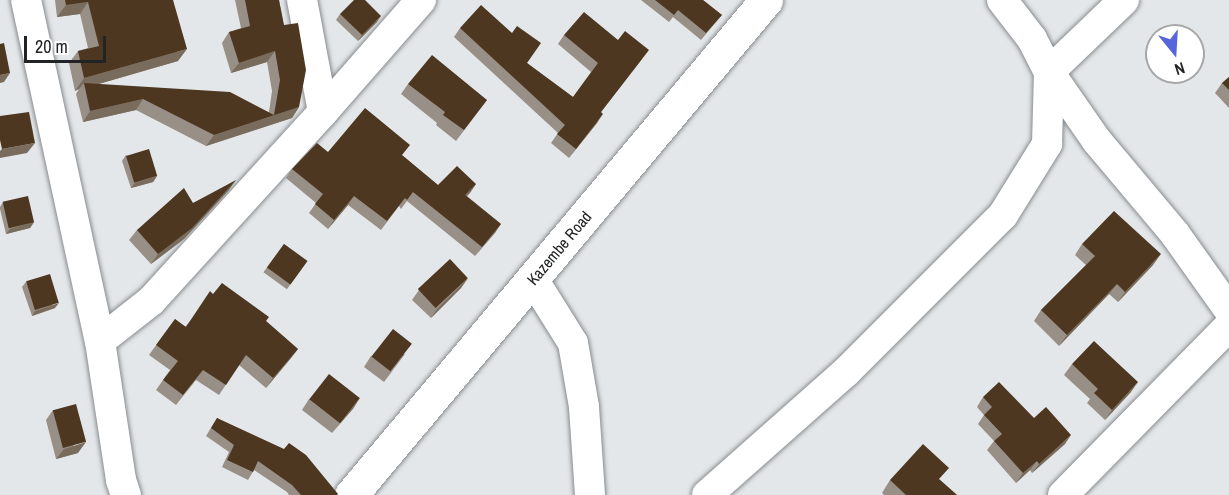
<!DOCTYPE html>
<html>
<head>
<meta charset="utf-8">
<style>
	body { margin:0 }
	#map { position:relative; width:1229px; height:495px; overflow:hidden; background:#e4e7ea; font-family:"Archivo Narrow",sans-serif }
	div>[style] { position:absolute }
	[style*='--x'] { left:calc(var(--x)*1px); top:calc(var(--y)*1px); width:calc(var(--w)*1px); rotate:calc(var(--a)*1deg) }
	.roads { filter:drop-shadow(0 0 2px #888c8f) drop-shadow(0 0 2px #888c8f) }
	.minor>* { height:30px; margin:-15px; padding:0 15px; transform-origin:15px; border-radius:15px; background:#fff }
	.secondary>* { height:33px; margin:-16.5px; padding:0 16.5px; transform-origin:16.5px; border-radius:16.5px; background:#fff }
	.wall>* { inset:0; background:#988f86; transform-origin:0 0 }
	.shaded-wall>* { inset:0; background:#7a6c5d }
	.building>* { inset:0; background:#4d3721; transform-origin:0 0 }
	span { translate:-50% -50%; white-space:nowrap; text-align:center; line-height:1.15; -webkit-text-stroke:6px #fff; paint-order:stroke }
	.street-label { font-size:16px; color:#222324 }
	.north { position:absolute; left:1145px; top:24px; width:60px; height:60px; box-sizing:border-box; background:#fff; border:2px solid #a7a7a7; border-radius:50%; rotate:162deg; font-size:16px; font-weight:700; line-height:24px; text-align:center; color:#222324 }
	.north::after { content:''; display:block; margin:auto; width:21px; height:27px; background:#5665db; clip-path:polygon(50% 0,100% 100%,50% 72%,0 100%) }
	.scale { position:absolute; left:24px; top:36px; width:82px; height:27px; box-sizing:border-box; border:3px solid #222324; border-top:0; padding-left:8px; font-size:18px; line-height:21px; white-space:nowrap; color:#222324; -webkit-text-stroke:4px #fff; paint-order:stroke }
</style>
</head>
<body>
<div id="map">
	<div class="roads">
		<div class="minor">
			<i style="--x:26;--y:0;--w:349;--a:77.8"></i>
			<i style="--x:100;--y:341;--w:141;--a:81.4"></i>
			<i style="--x:121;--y:480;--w:16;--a:72"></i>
			<i style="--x:1002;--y:0;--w:49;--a:52.4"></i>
			<i style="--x:1032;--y:39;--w:37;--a:63"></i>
			<i style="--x:1049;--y:72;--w:84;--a:55.2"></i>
			<i style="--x:1097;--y:141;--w:121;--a:50"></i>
			<i style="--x:1175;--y:234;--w:93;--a:54.6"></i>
			<i style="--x:323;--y:112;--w:149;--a:-48.8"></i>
			<i style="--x:533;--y:279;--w:75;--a:58"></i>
			<i style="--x:573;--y:343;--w:65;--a:80.2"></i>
			<i style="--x:584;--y:407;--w:88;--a:86.1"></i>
			<i style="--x:100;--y:341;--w:65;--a:-38.1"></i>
			<i style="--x:151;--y:301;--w:256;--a:-47.7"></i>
			<i style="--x:323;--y:112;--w:114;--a:-100.6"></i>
			<i style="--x:707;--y:495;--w:186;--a:-41.5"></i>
			<i style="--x:846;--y:372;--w:222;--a:-45"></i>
			<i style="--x:1003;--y:215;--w:84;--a:-58.2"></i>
			<i style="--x:1047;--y:144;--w:72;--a:-88.4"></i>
			<i style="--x:1049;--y:72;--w:104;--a:-43.8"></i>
			<i style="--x:1063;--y:495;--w:237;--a:-45.5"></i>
		</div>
		<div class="secondary">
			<i style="--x:351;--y:495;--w:646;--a:-50.02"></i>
		</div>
	</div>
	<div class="wall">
		<i style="clip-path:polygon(55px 0,173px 0,178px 61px,98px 84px,269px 112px,272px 91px,267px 62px,231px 73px,222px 43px,229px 32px,241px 28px,235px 0,279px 0,299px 107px,292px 118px,206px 146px,136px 110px,83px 122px,76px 94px,79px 89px,75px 91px,69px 63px,78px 51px,88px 48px,80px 14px,57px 17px)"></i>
		<i style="clip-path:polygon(641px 0,703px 0,722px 15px,701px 40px,673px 17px,669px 22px)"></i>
		<i style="clip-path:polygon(340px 14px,377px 22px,358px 41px,336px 20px)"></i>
		<i style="clip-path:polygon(460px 28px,512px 33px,527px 63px,573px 97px,591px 72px,558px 44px,564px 35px,618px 40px,642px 59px,601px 112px,597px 123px,569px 158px,551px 143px,558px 133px,454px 37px)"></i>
		<i style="clip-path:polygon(1229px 77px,1229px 108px,1215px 93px,1222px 83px)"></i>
		<i style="clip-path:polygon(408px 84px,487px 100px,456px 141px,436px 125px,437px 123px,401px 94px)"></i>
		<i style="clip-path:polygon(328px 152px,403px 156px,438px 185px,476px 184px,467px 196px,501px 224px,475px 256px,407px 201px,401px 209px,399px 206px,381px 230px,348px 205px,328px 229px,309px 213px,316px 203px,286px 178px,292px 169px)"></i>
		<i style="clip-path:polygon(126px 155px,157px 176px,153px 182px,131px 188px,122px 161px)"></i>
		<i style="clip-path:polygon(229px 190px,184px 239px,151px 264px,129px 240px,137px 230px,193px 203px)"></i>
		<i style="clip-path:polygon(3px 202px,34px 222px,30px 228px,6px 234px,0 209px,0 207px)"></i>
		<i style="left:284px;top:244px;width:29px;height:35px;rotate:36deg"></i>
		<i style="clip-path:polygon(1082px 244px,1153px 265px,1118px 302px,1109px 294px,1059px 346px,1034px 321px,1041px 310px,1086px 265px,1075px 255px)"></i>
		<i style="clip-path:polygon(468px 278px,461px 288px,431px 318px,412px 300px,419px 290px)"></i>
		<i style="clip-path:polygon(26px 282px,55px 308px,32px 316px,22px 287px)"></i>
		<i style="clip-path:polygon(213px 294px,266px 321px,298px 349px,291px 358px,266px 388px,239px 365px,219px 395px,196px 380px,176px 405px,156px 390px,170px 370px,149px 355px,175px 319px,185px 327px)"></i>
		<i style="clip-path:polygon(405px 354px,384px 382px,364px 367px,371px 356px)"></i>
		<i style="clip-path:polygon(1072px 364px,1131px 392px,1105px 420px,1087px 403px,1090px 399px,1064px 375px)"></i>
		<i style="clip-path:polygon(983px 397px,1034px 418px,1065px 444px,1032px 473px,1030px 470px,1016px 483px,987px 450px,994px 441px,978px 424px,984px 415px,977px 407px)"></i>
		<i style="clip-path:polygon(360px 398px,332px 433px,302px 410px,309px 399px)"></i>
		<i style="clip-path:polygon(53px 410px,78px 453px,56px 459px,46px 420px)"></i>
		<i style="clip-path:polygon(217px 418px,338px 495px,289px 495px,287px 492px,254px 470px,248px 480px,222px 467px,229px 452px,206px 436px)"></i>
		<i style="clip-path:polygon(890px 480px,940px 480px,957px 495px,884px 495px,882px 493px)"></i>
	</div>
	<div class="shaded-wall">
		<i style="clip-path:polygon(88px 2px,80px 14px,57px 17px,66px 5px)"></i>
		<i style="clip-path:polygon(381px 16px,377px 22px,358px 41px,362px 35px)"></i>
		<i style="clip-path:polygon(187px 49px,178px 61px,85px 88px,84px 83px,79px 89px,75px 91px,84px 78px)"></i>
		<i style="clip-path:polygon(275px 51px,267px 62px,231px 73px,239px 63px)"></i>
		<i style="clip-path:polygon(10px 73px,4px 82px,0 83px,0 75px)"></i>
		<i style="clip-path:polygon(143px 99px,136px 110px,83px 122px,90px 111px)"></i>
		<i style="clip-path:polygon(299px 107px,292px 118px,206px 146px,214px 135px)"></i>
		<i style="clip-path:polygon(603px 114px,597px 123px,569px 158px,576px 149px)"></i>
		<i style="clip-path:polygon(35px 143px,27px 153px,0 158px,0 151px,2px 149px)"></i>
		<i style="clip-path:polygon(157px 176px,153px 182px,131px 188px,135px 183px)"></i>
		<i style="clip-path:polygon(236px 180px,229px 190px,184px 239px,151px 264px,158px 254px)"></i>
		<i style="clip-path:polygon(476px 184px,470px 193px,459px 204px,465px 195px)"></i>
		<i style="clip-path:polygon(354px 196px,348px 205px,328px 229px,334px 220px)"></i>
		<i style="clip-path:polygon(34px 222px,30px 228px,6px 234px,10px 229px)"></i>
		<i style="clip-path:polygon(501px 224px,495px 233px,475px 256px,482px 247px)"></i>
		<i style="clip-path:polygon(1161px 254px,1153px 265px,1118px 302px,1125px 292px)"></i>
		<i style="clip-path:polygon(468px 278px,461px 288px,431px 318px,438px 308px)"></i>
		<i style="clip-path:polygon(1117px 284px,1109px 294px,1059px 346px,1067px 335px)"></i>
		<i style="clip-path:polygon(59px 303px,55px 308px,32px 316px,35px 311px)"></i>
		<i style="clip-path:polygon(298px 349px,291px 358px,266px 388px,273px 378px)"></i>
		<i style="clip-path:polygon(1138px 382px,1131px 392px,1105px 420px,1112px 410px)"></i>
		<i style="clip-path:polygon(360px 398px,353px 409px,332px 433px)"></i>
		<i style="clip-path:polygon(1071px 435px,1065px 444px,1032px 473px,1039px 464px)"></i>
		<i style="clip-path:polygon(86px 442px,78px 453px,56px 459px,64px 449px)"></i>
		<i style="clip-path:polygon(1037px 461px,1030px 470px,1016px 483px,1023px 473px)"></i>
	</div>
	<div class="building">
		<i style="clip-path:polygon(65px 0,173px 0,187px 49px,84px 78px,78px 51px,99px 46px,88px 2px,66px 5px)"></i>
		<i style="clip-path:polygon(245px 0,279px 0,284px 25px,298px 23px,306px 70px,299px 107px,214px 135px,143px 99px,90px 111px,84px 83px,230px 92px,274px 115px,280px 80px,275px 51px,239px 63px,229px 32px,250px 26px)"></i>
		<i style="clip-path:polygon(354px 0,365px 0,381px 16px,362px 35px,340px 14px)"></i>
		<i style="clip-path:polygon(655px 0,703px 0,722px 15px,706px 33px,678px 10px,674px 15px)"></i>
		<i style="clip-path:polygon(481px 5px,512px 33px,517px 26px,541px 43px,527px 63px,573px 97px,598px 63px,564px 35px,584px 12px,618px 40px,625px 31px,649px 50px,601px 112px,603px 114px,576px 149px,557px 134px,565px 125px,460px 28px)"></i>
		<i style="clip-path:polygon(4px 43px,10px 73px,0 75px,0 44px)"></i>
		<i style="clip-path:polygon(432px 55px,487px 100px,464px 130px,443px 115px,445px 112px,408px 84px)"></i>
		<i style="clip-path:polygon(1229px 77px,1229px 90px,1222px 83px)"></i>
		<i style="clip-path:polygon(365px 108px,410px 145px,402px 155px,438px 185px,457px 166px,476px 184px,465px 195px,501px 224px,482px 247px,413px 192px,407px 200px,405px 198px,387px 221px,354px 196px,334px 220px,315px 204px,323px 194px,292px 169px,317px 143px,328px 152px)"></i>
		<i style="clip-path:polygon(29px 112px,35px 143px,2px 149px,0 140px,0 116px)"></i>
		<i style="left:149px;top:149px;width:28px;height:24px;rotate:73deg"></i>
		<i style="clip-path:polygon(236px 180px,192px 228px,158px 254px,137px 230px,184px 188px,193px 203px)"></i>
		<i style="left:28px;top:196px;width:27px;height:26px;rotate:77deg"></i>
		<i style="clip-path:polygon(1114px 211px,1161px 254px,1125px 292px,1117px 284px,1067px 335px,1041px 310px,1095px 256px,1082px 244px)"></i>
		<i style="left:284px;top:244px;width:29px;height:29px;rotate:36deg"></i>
		<i style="left:450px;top:259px;width:26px;height:44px;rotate:47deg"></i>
		<i style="left:50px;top:274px;width:30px;height:25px;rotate:73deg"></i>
		<i style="clip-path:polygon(222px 283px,269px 317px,266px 321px,298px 349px,273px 378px,246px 355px,226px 385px,203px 370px,183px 395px,163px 380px,178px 361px,156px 345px,175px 319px,186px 327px,210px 291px,213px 294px)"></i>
		<i style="left:393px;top:329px;width:24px;height:35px;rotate:38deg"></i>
		<i style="clip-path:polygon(1094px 341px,1138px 382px,1112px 410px,1094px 393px,1098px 389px,1072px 364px)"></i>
		<i style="left:329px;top:374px;width:39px;height:32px;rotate:38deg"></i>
		<i style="clip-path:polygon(999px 382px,1034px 418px,1046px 407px,1071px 435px,1039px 464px,1037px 461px,1023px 473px,994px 441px,1002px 434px,984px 415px,992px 407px,983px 397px)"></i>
		<i style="left:76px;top:404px;width:39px;height:24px;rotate:75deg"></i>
		<i style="clip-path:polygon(217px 418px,284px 449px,289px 443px,306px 455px,338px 494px,337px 495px,301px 495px,292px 485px,258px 461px,253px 472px,227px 460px,234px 445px,211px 428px)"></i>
		<i style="clip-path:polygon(923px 444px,949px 468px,939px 479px,957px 495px,906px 495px,890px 480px)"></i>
	</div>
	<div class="street-label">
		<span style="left:559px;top:248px;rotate:-50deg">Kazembe Road</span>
	</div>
	<div class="north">N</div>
	<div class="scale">20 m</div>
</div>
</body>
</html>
